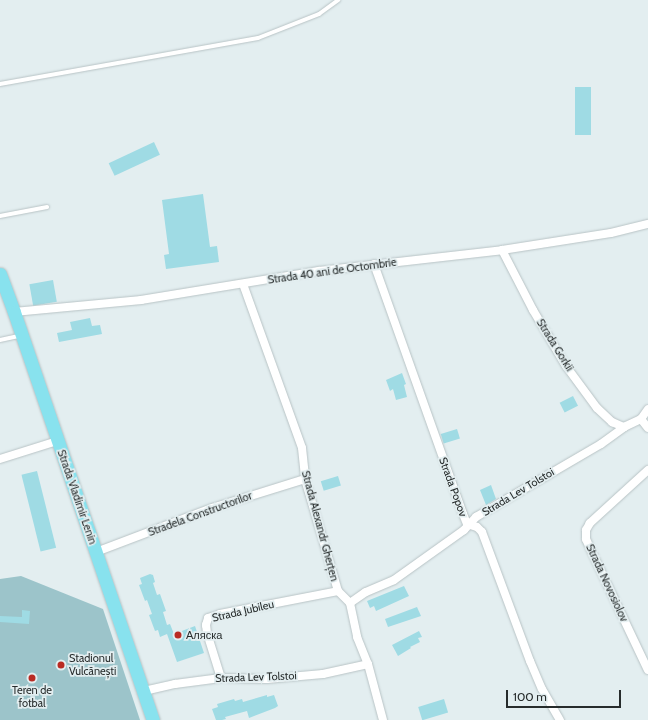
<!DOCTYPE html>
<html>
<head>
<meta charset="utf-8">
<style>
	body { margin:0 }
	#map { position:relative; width:648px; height:720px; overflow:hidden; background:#e3eef0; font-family:Cabin,sans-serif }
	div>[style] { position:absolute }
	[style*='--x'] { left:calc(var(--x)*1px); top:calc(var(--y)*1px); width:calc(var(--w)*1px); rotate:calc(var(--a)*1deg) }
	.green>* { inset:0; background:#9cc4ca }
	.building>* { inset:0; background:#9fdbe4; transform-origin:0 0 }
	.roads { filter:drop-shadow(0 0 1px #b8c3c5) drop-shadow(0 0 1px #b8c3c5) }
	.lane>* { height:4px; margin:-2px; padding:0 2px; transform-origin:2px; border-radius:2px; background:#fff }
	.street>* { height:8px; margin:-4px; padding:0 4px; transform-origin:4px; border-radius:4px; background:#fff }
	.primary>* { height:13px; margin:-6.5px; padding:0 6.5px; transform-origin:6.5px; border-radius:6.5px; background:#88e2ee }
	.dots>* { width:11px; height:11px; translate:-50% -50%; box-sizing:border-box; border:2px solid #e3eef0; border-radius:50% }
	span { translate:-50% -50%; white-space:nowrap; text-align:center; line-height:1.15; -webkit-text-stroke:3.5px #e3eef0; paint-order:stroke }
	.street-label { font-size:11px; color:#272c2c }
	.poi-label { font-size:11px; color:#272c2c }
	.left { translate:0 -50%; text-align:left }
	.scale { position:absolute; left:506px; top:690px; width:115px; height:18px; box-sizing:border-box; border:2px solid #272c2c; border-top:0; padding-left:5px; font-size:12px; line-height:14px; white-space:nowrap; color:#272c2c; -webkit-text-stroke:3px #e3eef0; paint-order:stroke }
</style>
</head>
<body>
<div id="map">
	<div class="green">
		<i style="clip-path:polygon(21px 576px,103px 609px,140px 720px,0 720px,0 579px)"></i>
	</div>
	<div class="building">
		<i style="left:575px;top:87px;width:16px;height:48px"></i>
		<i style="left:154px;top:142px;width:14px;height:50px;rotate:65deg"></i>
		<i style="clip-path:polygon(203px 194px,210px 247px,217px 246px,219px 262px,166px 269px,164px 255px,169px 254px,162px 200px)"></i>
		<i style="left:53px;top:280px;width:22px;height:24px;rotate:80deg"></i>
		<i style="clip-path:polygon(90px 318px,92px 326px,100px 325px,102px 334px,59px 342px,57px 333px,72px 330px,70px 322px)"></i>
		<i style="clip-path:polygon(402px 373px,406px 384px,404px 385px,407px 397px,396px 400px,393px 389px,390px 391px,386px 380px)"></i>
		<i style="left:573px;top:396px;width:11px;height:15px;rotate:63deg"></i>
		<i style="left:457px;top:429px;width:10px;height:17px;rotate:73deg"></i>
		<i style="left:37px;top:471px;width:79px;height:16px;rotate:76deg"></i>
		<i style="left:338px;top:476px;width:10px;height:18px;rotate:73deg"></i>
		<i style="clip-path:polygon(491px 485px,496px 499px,486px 505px,480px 490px)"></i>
		<i style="clip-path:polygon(150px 574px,153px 575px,155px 582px,153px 583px,157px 595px,160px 594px,166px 611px,163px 612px,167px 625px,170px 624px,174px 634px,195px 626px,204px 653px,177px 662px,167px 634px,160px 637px,158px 630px,155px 631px,149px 615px,152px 614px,147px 600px,145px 601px,139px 585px,142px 584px,140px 578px)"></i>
		<i style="clip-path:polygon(404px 586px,409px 596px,376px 611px,374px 606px,370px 608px,367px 601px)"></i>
		<i style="clip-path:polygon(417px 607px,421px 616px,388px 627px,385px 619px)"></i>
		<i style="clip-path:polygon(22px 610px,30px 611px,29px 624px,0 622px,0 616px,22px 617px)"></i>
		<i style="clip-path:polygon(419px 631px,422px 637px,418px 638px,420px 642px,410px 647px,411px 648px,398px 656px,392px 645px)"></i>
		<i style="clip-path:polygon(267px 695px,267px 697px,274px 695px,278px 706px,275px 708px,249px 718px,247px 711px,225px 717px,226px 719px,222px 720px,216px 720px,212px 709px,218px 707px,217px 704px,234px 699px,235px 701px,242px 699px,243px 702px)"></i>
		<i style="left:444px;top:699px;width:14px;height:27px;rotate:73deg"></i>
	</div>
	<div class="roads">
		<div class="lane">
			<i style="--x:0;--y:84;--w:262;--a:-10.1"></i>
			<i style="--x:258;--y:38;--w:66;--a:-21.5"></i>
			<i style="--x:319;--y:14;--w:24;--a:-36"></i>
			<i style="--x:0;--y:216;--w:48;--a:-10.8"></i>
			<i style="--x:0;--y:340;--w:19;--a:-12"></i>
		</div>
		<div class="street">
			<i style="--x:502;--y:250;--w:68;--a:62.7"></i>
			<i style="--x:533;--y:310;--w:65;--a:59.5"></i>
			<i style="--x:566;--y:366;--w:52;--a:53.6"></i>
			<i style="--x:597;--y:408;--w:21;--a:43"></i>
			<i style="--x:612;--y:422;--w:13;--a:23"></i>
			<i style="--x:374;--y:264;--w:265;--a:70.4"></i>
			<i style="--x:463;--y:514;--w:11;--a:68"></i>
			<i style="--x:467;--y:524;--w:10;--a:17"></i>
			<i style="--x:477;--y:527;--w:7;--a:45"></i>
			<i style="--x:482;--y:532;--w:138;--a:69.6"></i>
			<i style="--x:530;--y:661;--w:30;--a:67"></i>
			<i style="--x:542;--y:689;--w:36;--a:60"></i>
			<i style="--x:243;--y:284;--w:174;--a:70.2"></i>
			<i style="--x:302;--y:448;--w:31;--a:84"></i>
			<i style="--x:305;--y:479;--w:117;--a:73.6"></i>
			<i style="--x:338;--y:591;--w:17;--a:45"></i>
			<i style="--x:350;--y:603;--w:35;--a:78"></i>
			<i style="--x:357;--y:637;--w:29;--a:68"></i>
			<i style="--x:368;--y:664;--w:58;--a:75"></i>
			<i style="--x:14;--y:312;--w:128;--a:-5.4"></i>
			<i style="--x:141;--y:300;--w:180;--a:-9.3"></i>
			<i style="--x:319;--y:271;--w:184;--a:-6.5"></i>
			<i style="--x:502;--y:250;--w:110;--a:-8.9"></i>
			<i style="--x:611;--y:233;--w:38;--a:-14"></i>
			<i style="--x:641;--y:419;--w:11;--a:52"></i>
			<i style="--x:0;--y:459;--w:60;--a:-17.5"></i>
			<i style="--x:648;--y:470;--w:79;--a:137.6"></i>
			<i style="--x:590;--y:523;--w:8;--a:120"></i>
			<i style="--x:586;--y:530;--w:9;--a:90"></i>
			<i style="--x:586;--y:539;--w:10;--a:66"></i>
			<i style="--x:590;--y:548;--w:135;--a:64.6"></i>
			<i style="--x:96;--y:552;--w:124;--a:-20.8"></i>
			<i style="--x:212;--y:508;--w:97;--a:-17.3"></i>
			<i style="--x:350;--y:603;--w:19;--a:-35"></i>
			<i style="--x:366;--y:592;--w:30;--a:-23"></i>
			<i style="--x:394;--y:580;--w:86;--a:-35.5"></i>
			<i style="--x:464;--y:530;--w:18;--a:-47"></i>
			<i style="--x:476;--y:517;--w:145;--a:-30.3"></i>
			<i style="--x:601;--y:444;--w:29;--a:-36"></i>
			<i style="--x:624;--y:427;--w:19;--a:-25"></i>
			<i style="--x:641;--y:419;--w:12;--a:-55"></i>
			<i style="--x:221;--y:678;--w:47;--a:-107.3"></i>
			<i style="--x:207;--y:633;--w:8;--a:-97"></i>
			<i style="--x:206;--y:625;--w:7;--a:-74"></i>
			<i style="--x:208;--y:618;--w:13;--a:-18"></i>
			<i style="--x:220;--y:614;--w:120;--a:-11"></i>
			<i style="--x:144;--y:691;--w:32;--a:-13"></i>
			<i style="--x:175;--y:684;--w:46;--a:-7.4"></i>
			<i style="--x:221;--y:678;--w:46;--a:1.2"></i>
			<i style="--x:267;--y:679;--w:56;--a:-5.1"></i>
			<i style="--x:323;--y:674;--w:46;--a:-12.5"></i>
		</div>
		<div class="primary">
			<i style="--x:0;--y:274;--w:40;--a:69.8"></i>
			<i style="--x:14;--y:312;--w:431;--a:71.2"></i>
		</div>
	</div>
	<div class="dots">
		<i style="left:178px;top:635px;background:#b92b23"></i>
		<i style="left:61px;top:665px;background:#b92b23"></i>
		<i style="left:32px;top:678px;background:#b92b23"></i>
	</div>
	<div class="street-label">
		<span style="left:332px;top:271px;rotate:-8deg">Strada 40 ani de Octombrie</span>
		<span style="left:555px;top:345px;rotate:58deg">Strada Gorkii</span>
		<span style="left:453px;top:487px;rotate:70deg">Strada Popov</span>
		<span style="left:518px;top:492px;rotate:-31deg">Strada Lev Tolstoi</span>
		<span style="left:77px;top:497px;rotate:71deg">Strada Vladimir Lenin</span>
		<span style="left:200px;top:514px;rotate:-20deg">Stradela Constructorilor</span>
		<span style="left:320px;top:526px;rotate:75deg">Strada Alexandr Gherțen</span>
		<span style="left:607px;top:583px;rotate:65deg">Strada Novosiolov</span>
		<span style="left:243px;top:611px;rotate:-13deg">Strada Jubileu</span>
		<span style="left:256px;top:677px;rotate:-2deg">Strada Lev Tolstoi</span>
	</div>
	<div class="poi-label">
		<span class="left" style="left:186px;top:635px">Аляска</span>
		<span class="left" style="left:69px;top:665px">Stadionul<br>Vulcănești</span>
		<span style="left:32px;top:697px">Teren de<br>fotbal</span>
	</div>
	<div class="scale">100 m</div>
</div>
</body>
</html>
